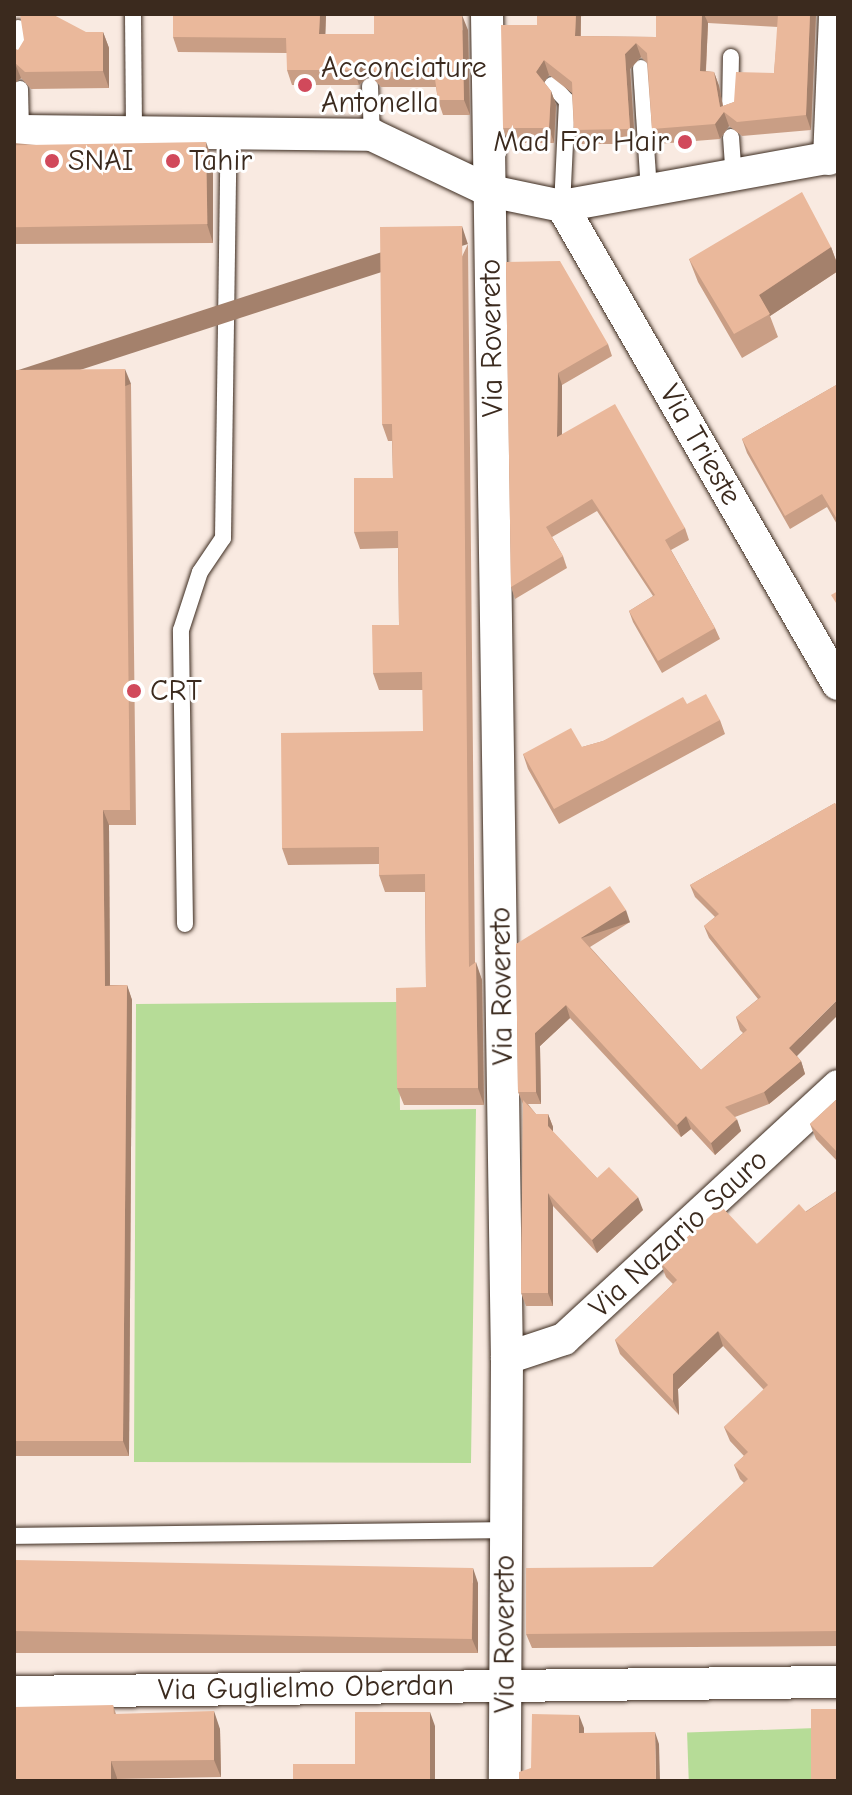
<!DOCTYPE html>
<html>
<head>
<meta charset="utf-8">
<style>
	body { margin:0 }
	#map { position:relative; width:852px; height:1795px; overflow:hidden; background:#f9eae1; font-family:"Comic Neue",sans-serif }
	div>[style] { position:absolute }
	[style*='--x'] { left:calc(var(--x)*1px); top:calc(var(--y)*1px); width:calc(var(--w)*1px); rotate:calc(var(--a)*1deg) }
	.green>* { inset:0; background:#b6dc97; transform-origin:0 0 }
	.roads { filter:drop-shadow(0 0 2px #3b2a1e) drop-shadow(0 0 2px #3b2a1e) }
	.lane>* { height:16px; margin:-8px; padding:0 8px; transform-origin:8px; border-radius:8px; background:#fff }
	.street>* { height:32px; margin:-16px; padding:0 16px; transform-origin:16px; border-radius:16px; background:#fff }
	.wall>* { inset:0; background:#c99e85 }
	.shaded-wall>* { inset:0; background:#a4816c; transform-origin:0 0 }
	.building>* { inset:0; background:#eab89b; transform-origin:0 0 }
	.dots>* { width:22px; height:22px; translate:-50% -50%; box-sizing:border-box; border:4px solid #fff; border-radius:50% }
	span { translate:-50% -50%; white-space:nowrap; text-align:center; line-height:1.15; -webkit-text-stroke:6px #fff; paint-order:stroke }
	.poi-label { font-size:30px; color:#3b2a1e }
	.left { translate:0 -50%; text-align:left }
	.right { translate:-100% -50%; text-align:right }
	.street-label { font-size:30px; color:#3b2a1e }
	.frame { position:absolute; inset:0; border:16px solid #3b2a1e; pointer-events:none }
</style>
</head>
<body>
<div id="map">
	<div class="green">
		<i style="clip-path:polygon(399px 1002px,400px 1110px,476px 1109px,471px 1463px,134px 1462px,136px 1004px)"></i>
		<i style="left:816px;top:1728px;width:53px;height:129px;rotate:88deg"></i>
	</div>
	<div class="roads">
		<div class="lane">
			<i style="--x:133;--y:14;--w:118;--a:89.5"></i>
			<i style="--x:18;--y:28;--w:29;--a:88"></i>
			<i style="--x:641;--y:68;--w:123;--a:86.3"></i>
			<i style="--x:552;--y:85;--w:22;--a:47"></i>
			<i style="--x:567;--y:101;--w:105;--a:92.7"></i>
			<i style="--x:370;--y:86;--w:49;--a:87.7"></i>
			<i style="--x:20;--y:89;--w:42;--a:88.6"></i>
			<i style="--x:730;--y:112;--w:55;--a:-89"></i>
			<i style="--x:731;--y:137;--w:39;--a:86"></i>
			<i style="--x:185;--y:924;--w:294;--a:-90.8"></i>
			<i style="--x:181;--y:630;--w:61;--a:-71.9"></i>
			<i style="--x:200;--y:572;--w:41;--a:-55.9"></i>
			<i style="--x:223;--y:538;--w:405;--a:-89.2"></i>
			<i style="--x:14;--y:1536;--w:492;--a:-0.7"></i>
		</div>
		<div class="street">
			<i style="--x:487;--y:14;--w:1344;--a:89.15"></i>
			<i style="--x:507;--y:1358;--w:423;--a:90.3"></i>
			<i style="--x:14;--y:131;--w:358;--a:0.6"></i>
			<i style="--x:372;--y:135;--w:131;--a:25.4"></i>
			<i style="--x:490;--y:191;--w:74;--a:11.8"></i>
			<i style="--x:562;--y:206;--w:280;--a:-10.3"></i>
			<i style="--x:829;--y:159;--w:145;--a:-87.6"></i>
			<i style="--x:562;--y:206;--w:552;--a:60"></i>
			<i style="--x:507;--y:1358;--w:60;--a:-18.4"></i>
			<i style="--x:564;--y:1339;--w:373;--a:-42.7"></i>
			<i style="--x:14;--y:1692;--w:824;--a:-0.7"></i>
		</div>
	</div>
	<div class="wall">
		<i style="clip-path:polygon(173px 14px,326px 14px,325px 34px,374px 34px,468px 30px,470px 115px,443px 115px,438px 100px,436px 87px,381px 87px,370px 75px,359px 85px,292px 85px,287px 70px,287px 53px,178px 52px,173px 37px)"></i>
		<i style="clip-path:polygon(evenodd,537px 14px,581px 14px,581px 36px,656px 37px,656px 14px,816px 14px,811px 130px,742px 136px,729px 126px,720px 139px,657px 144px,652px 129px,647px 63px,641px 57px,630px 69px,635px 144px,579px 144px,574px 130px,572px 93px,549px 75px,544px 82px,551px 91px,556px 105px,554px 143px,508px 143px,503px 128px,537px 25px,537px 14px,708px 23px,778px 27px,774px 73px,734px 102px,723px 106px,719px 86px,714px 72px,706px 71px,708px 23px)"></i>
		<i style="clip-path:polygon(86px 32px,103px 32px,109px 48px,109px 88px,31px 89px,21px 78px,14px 84px,14px 49px,18px 50px)"></i>
		<i style="clip-path:polygon(14px 143px,213px 161px,213px 243px,14px 244px)"></i>
		<i style="clip-path:polygon(468px 244px,475px 963px,482px 980px,484px 1105px,404px 1105px,397px 1088px,426px 987px,425px 892px,385px 892px,379px 875px,379px 864px,288px 865px,282px 848px,423px 731px,423px 690px,379px 690px,373px 673px,399px 625px,398px 548px,360px 549px,354px 532px,393px 478px,392px 441px,388px 441px,382px 424px)"></i>
		<i style="clip-path:polygon(831px 247px,838px 266px,838px 271px,770px 316px,778px 337px,742px 358px,698px 282px,689px 259px)"></i>
		<i style="clip-path:polygon(506px 262px,608px 344px,612px 356px,562px 385px,562px 435px,685px 528px,689px 540px,671px 550px,715px 628px,720px 639px,662px 673px,633px 622px,629px 611px,653px 596px,597px 511px,552px 537px,563px 556px,567px 568px,515px 599px,511px 587px)"></i>
		<i style="clip-path:polygon(14px 370px,131px 384px,136px 825px,109px 825px,110px 985px,127px 985px,132px 1000px,129px 1456px,14px 1456px)"></i>
		<i style="clip-path:polygon(838px 384px,838px 526px,827px 507px,790px 529px,747px 453px,742px 439px)"></i>
		<i style="clip-path:polygon(687px 704px,720px 720px,725px 734px,559px 824px,528px 769px,523px 754px,582px 747px,603px 741px)"></i>
		<i style="clip-path:polygon(835px 803px,797px 1056px,801px 1061px,805px 1074px,769px 1104px,735px 1117px,741px 1131px,715px 1155px,691px 1129px,681px 1137px,570px 1018px,540px 1046px,541px 1104px,528px 1104px,536px 1114px,548px 1114px,553px 1127px,553px 1132px,597px 1178px,643px 1210px,597px 1253px,553px 1206px,553px 1306px,526px 1306px,521px 1293px,523px 1104px,518px 1092px,516px 944px,630px 922px,590px 947px,701px 1070px,743px 1033px,740px 1030px,736px 1017px,758px 999px,709px 938px,704px 926px,715px 917px,695px 897px,690px 885px)"></i>
		<i style="clip-path:polygon(838px 1098px,838px 1162px,816px 1139px,810px 1124px)"></i>
		<i style="clip-path:polygon(838px 1190px,838px 1646px,532px 1648px,526px 1634px,653px 1567px,744px 1483px,740px 1479px,734px 1465px,744px 1456px,730px 1441px,724px 1427px,764px 1390px,723px 1346px,678px 1389px,679px 1415px,620px 1354px,615px 1340px,673px 1284px,666px 1277px,660px 1262px,757px 1244px)"></i>
		<i style="clip-path:polygon(14px 1571px,478px 1583px,478px 1653px,14px 1653px)"></i>
		<i style="clip-path:polygon(113px 1705px,116px 1714px,220px 1729px,221px 1777px,14px 1781px)"></i>
	</div>
	<div class="shaded-wall">
		<i style="clip-path:polygon(320px 14px,326px 14px,325px 49px,319px 34px)"></i>
		<i style="clip-path:polygon(576px 14px,581px 14px,580px 51px,575px 36px)"></i>
		<i style="clip-path:polygon(702px 14px,704px 14px,708px 23px,705px 86px,700px 71px)"></i>
		<i style="clip-path:polygon(810px 14px,816px 14px,811px 130px,806px 115px)"></i>
		<i style="clip-path:polygon(462px 15px,468px 30px,470px 115px,464px 100px)"></i>
		<i style="clip-path:polygon(103px 32px,109px 48px,109px 88px,103px 71px)"></i>
		<i style="clip-path:polygon(636px 43px,641px 57px,630px 69px,635px 144px,630px 129px,625px 54px)"></i>
		<i style="clip-path:polygon(365px 60px,370px 75px,359px 85px,354px 70px)"></i>
		<i style="clip-path:polygon(544px 60px,549px 75px,541px 87px,536px 72px)"></i>
		<i style="clip-path:polygon(14px 61px,21px 78px,14px 84px)"></i>
		<i style="clip-path:polygon(714px 72px,719px 86px,724px 112px,729px 126px,720px 139px,715px 124px,720px 107px)"></i>
		<i style="clip-path:polygon(551px 91px,556px 105px,554px 143px,549px 128px)"></i>
		<i style="clip-path:polygon(206px 142px,213px 161px,213px 243px,207px 224px)"></i>
		<i style="left:462px;top:226px;width:19px;height:741px;rotate:72deg"></i>
		<i style="clip-path:polygon(831px 247px,838px 266px,838px 271px,770px 316px,759px 295px)"></i>
		<i style="left:125px;top:369px;width:16px;height:441px;rotate:68deg"></i>
		<i style="clip-path:polygon(558px 373px,562px 385px,562px 448px,557px 437px)"></i>
		<i style="clip-path:polygon(103px 810px,109px 825px,110px 1001px,105px 986px)"></i>
		<i style="left:626px;top:910px;width:13px;height:53px;rotate:72deg"></i>
		<i style="clip-path:polygon(476px 962px,482px 980px,484px 1105px,478px 1088px)"></i>
		<i style="clip-path:polygon(127px 985px,132px 1000px,129px 1456px,123px 1441px)"></i>
		<i style="clip-path:polygon(838px 999px,838px 1015px,793px 1060px,789px 1048px)"></i>
		<i style="clip-path:polygon(566px 1005px,570px 1018px,540px 1046px,541px 1104px,536px 1092px,535px 1033px)"></i>
		<i style="clip-path:polygon(801px 1061px,805px 1074px,769px 1104px,764px 1092px)"></i>
		<i style="clip-path:polygon(548px 1114px,553px 1127px,553px 1140px,548px 1126px)"></i>
		<i style="clip-path:polygon(686px 1116px,691px 1129px,681px 1137px,677px 1125px)"></i>
		<i style="clip-path:polygon(737px 1119px,741px 1131px,715px 1155px,711px 1143px)"></i>
		<i style="clip-path:polygon(548px 1193px,553px 1206px,553px 1306px,548px 1293px)"></i>
		<i style="clip-path:polygon(638px 1197px,643px 1210px,597px 1253px,592px 1240px)"></i>
		<i style="clip-path:polygon(718px 1331px,723px 1346px,678px 1389px,679px 1415px,673px 1401px,673px 1374px)"></i>
		<i style="clip-path:polygon(473px 1568px,478px 1583px,478px 1653px,472px 1639px)"></i>
		<i style="clip-path:polygon(214px 1711px,220px 1729px,221px 1777px,214px 1760px)"></i>
		<i style="clip-path:polygon(430px 1712px,435px 1726px,435px 1781px,430px 1781px)"></i>
		<i style="clip-path:polygon(579px 1715px,584px 1728px,584px 1746px,579px 1733px)"></i>
		<i style="clip-path:polygon(655px 1732px,659px 1744px,660px 1781px,656px 1781px)"></i>
		<i style="clip-path:polygon(111px 1761px,117px 1778px,117px 1781px,111px 1781px)"></i>
	</div>
	<div class="building">
		<i style="clip-path:polygon(20px 14px,52px 14px,86px 32px,103px 32px,103px 71px,25px 72px,14px 62px,14px 49px,18px 50px,24px 40px)"></i>
		<i style="clip-path:polygon(173px 14px,320px 14px,319px 34px,374px 34px,374px 14px,462px 15px,464px 100px,438px 100px,434px 72px,376px 72px,365px 60px,354px 70px,287px 70px,286px 38px,173px 37px)"></i>
		<i style="clip-path:polygon(537px 14px,576px 14px,575px 36px,656px 37px,656px 14px,702px 14px,700px 71px,714px 72px,720px 107px,734px 102px,736px 72px,774px 73px,778px 14px,810px 14px,806px 115px,737px 122px,724px 112px,715px 124px,652px 129px,647px 53px,636px 43px,625px 54px,630px 129px,574px 130px,572px 82px,544px 60px,536px 72px,551px 91px,549px 128px,503px 128px,501px 25px,537px 25px)"></i>
		<i style="left:206px;top:142px;width:82px;height:192px;rotate:89deg"></i>
		<i style="clip-path:polygon(802px 192px,831px 247px,759px 295px,770px 314px,734px 334px,689px 259px)"></i>
		<i style="clip-path:polygon(462px 226px,469px 967px,476px 962px,478px 1088px,397px 1088px,396px 988px,426px 987px,425px 874px,379px 875px,379px 847px,282px 848px,281px 733px,423px 731px,422px 672px,373px 673px,372px 625px,399px 625px,398px 531px,354px 532px,354px 478px,393px 478px,392px 424px,382px 424px,380px 227px)"></i>
		<i style="clip-path:polygon(560px 261px,608px 344px,558px 373px,557px 437px,615px 404px,685px 528px,665px 540px,715px 628px,658px 661px,629px 611px,655px 595px,592px 499px,546px 527px,563px 556px,511px 587px,506px 262px)"></i>
		<i style="clip-path:polygon(125px 369px,130px 810px,103px 810px,105px 986px,127px 985px,123px 1441px,14px 1441px,14px 370px)"></i>
		<i style="clip-path:polygon(838px 384px,838px 521px,822px 494px,785px 516px,742px 439px)"></i>
		<i style="clip-path:polygon(838px 591px,838px 606px,831px 595px)"></i>
		<i style="clip-path:polygon(706px 694px,720px 720px,554px 809px,523px 754px,571px 728px,582px 747px,603px 741px,683px 697px,687px 704px)"></i>
		<i style="clip-path:polygon(835px 803px,838px 807px,838px 999px,789px 1048px,801px 1061px,764px 1092px,725px 1107px,737px 1119px,711px 1143px,686px 1116px,677px 1125px,566px 1005px,535px 1033px,536px 1092px,518px 1092px,516px 944px,610px 886px,626px 910px,581px 938px,701px 1070px,747px 1030px,736px 1017px,761px 997px,704px 926px,719px 914px,690px 885px)"></i>
		<i style="clip-path:polygon(838px 1098px,838px 1153px,810px 1124px)"></i>
		<i style="clip-path:polygon(523px 1100px,536px 1114px,548px 1114px,548px 1126px,597px 1178px,609px 1167px,638px 1197px,592px 1240px,548px 1193px,548px 1293px,521px 1293px)"></i>
		<i style="clip-path:polygon(838px 1190px,838px 1631px,526px 1634px,526px 1568px,653px 1567px,748px 1479px,734px 1465px,748px 1452px,724px 1427px,768px 1385px,718px 1331px,673px 1374px,673px 1401px,615px 1340px,677px 1280px,660px 1262px,721px 1206px,757px 1244px,799px 1204px,806px 1212px)"></i>
		<i style="left:473px;top:1568px;width:71px;height:459px;rotate:91deg"></i>
		<i style="clip-path:polygon(113px 1705px,114px 1714px,214px 1711px,214px 1760px,111px 1761px,111px 1781px,14px 1781px,14px 1707px)"></i>
		<i style="left:811px;top:1709px;width:27px;height:72px"></i>
		<i style="clip-path:polygon(355px 1712px,430px 1712px,430px 1781px,293px 1781px,293px 1764px,355px 1764px)"></i>
		<i style="clip-path:polygon(532px 1714px,579px 1715px,579px 1733px,655px 1732px,656px 1781px,519px 1781px,519px 1772px,531px 1768px)"></i>
	</div>
	<div class="dots">
		<i style="left:305px;top:85px;background:#d1495b"></i>
		<i style="left:685px;top:142px;background:#d1495b"></i>
		<i style="left:52px;top:161px;background:#d1495b"></i>
		<i style="left:173px;top:161px;background:#d1495b"></i>
		<i style="left:134px;top:691px;background:#d1495b"></i>
	</div>
	<div class="poi-label">
		<span class="left" style="left:321px;top:85px">Acconciature<br>Antonella</span>
		<span class="right" style="left:669px;top:142px">Mad For Hair</span>
		<span class="left" style="left:68px;top:161px">SNAI</span>
		<span class="left" style="left:189px;top:161px">Tahir</span>
		<span class="left" style="left:150px;top:691px">CRT</span>
	</div>
	<div class="street-label">
		<span style="left:492px;top:338px;rotate:-91deg">Via Rovereto</span>
		<span style="left:700px;top:445px;rotate:60deg">Via Trieste</span>
		<span style="left:502px;top:986px;rotate:-91deg">Via Rovereto</span>
		<span style="left:679px;top:1234px;rotate:-43deg">Via Nazario Sauro</span>
		<span style="left:505px;top:1634px;rotate:-90deg">Via Rovereto</span>
		<span style="left:306px;top:1688px;rotate:-1deg">Via Guglielmo Oberdan</span>
	</div>
	<div class="frame"></div>
</div>
</body>
</html>
